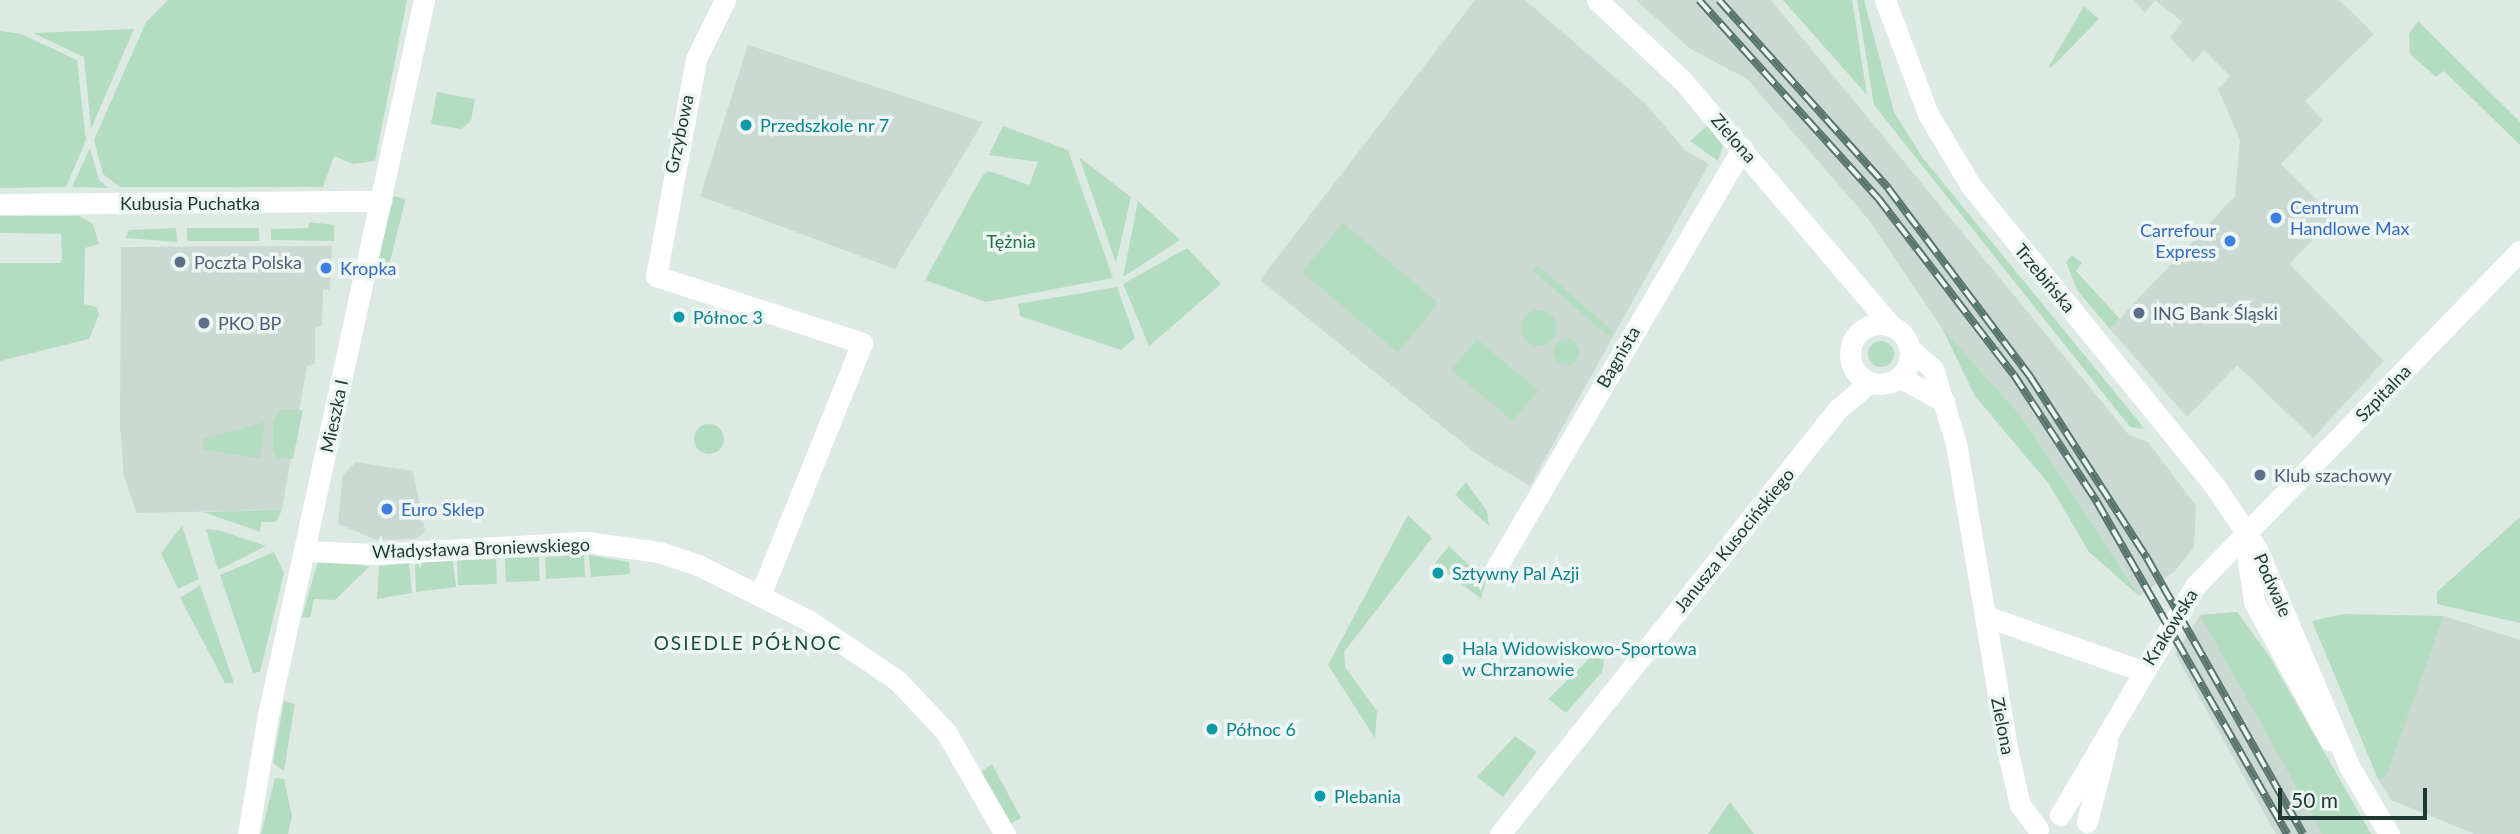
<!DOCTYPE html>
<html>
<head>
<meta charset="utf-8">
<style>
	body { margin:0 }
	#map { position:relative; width:2520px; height:834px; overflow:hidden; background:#ddeae4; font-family:Lato,sans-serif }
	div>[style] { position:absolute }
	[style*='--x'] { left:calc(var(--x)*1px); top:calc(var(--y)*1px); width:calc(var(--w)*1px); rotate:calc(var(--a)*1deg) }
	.built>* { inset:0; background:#cbd9d3 }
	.green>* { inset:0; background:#b4dcc1; transform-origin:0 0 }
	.round { border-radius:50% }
	.minor>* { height:21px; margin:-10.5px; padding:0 10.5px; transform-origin:10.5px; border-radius:10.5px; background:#fff }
	.minor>.ring { margin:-10.5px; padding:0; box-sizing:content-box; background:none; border:21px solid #fff; border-radius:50% }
	.rail>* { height:8px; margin-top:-4px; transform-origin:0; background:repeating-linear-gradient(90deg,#edf6f2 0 16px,#58766f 0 32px); box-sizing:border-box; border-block:2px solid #58766f }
	.dots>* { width:19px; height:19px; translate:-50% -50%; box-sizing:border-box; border:4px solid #edf6f2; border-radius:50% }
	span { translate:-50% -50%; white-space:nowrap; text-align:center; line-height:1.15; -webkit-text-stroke:7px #edf6f2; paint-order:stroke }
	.culture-label { font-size:18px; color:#0d838f }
	.left { translate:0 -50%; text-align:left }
	.street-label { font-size:18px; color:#1e3933 }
	.shop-label { font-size:18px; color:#366cbe }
	.right { translate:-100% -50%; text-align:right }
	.park-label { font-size:18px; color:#277247 }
	.service-label { font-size:18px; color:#4e5e75 }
	.neighbourhood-label { font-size:19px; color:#1a4c42; letter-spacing:2px }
	.scale { position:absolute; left:2278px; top:788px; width:149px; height:32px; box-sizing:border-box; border:4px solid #1e3933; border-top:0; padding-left:9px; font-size:21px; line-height:24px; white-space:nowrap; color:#1e3933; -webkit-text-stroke:5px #edf6f2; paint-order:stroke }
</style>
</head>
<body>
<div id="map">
	<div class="built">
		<i style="clip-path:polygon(1475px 0,1525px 0,1646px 104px,1685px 150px,1709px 164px,1530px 486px,1478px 455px,1260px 280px)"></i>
		<i style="clip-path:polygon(1636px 0,1771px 0,2129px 435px,2148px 442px,2196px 506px,2194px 547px,2175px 571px,2139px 596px,2022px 417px,1942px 328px,1868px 219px,1747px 79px,1689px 48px)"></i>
		<i style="clip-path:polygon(2134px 0,2339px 0,2374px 34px,2305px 101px,2323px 121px,2281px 164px,2334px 217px,2290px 264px,2384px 361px,2313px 438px,2237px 365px,2187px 417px,2110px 329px,2235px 196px,2240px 140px,2218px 89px,2230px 76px,2204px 50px,2193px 62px,2170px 38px,2182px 22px,2155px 0,2145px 13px)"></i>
		<i style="clip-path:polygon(748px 45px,983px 122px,895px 269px,700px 196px)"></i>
		<i style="clip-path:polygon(332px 246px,330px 289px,323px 290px,322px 326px,315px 328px,315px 364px,307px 366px,282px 510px,137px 513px,124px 477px,120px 426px,121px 247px)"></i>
		<i style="clip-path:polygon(356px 462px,413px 471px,425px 531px,416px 539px,377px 540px,338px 524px,343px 475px)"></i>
		<i style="clip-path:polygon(2237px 612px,2269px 656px,2371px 834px,2276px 834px,2175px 654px,2200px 615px)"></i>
		<i style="clip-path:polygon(2444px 616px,2520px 640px,2520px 834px,2475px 834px,2391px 800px,2378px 779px,2386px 776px)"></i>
	</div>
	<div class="green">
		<i style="clip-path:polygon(168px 0,407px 0,375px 161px,353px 164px,334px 156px,323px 187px,120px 187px,103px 174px,94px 140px,146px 22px)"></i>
		<i style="clip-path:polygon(1783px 0,1852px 0,1867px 95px,1858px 85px)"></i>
		<i style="clip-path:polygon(1857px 0,1864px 0,1894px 112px,1922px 157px,2145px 429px,2130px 427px,1874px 105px)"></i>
		<i style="clip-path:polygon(2084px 6px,2099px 19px,2051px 68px,2049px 66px)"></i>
		<i style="clip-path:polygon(2418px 21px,2520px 122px,2520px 145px,2444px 71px,2436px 77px,2410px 54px,2409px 34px)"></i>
		<i style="clip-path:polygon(134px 29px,91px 129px,84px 57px,33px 33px)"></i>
		<i style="clip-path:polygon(0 31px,21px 34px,77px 60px,86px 140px,66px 187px,0 188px)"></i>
		<i style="clip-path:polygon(437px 92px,475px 99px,471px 121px,461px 129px,431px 124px)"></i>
		<i style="clip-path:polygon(1003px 126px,1068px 150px,1113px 278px,986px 302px,925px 280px,982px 176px,989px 171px,1029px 185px,1038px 162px,989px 155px)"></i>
		<i style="clip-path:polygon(1707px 126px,1723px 146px,1718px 161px,1690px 141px)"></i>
		<i style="clip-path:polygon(90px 148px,99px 180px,109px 188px,72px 187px)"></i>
		<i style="clip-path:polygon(1079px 157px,1131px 197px,1116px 263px)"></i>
		<i style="left:394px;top:196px;width:12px;height:67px;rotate:14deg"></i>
		<i style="clip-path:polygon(1138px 201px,1180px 240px,1123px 277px)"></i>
		<i style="clip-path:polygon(0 216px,79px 216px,93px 224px,99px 244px,85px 248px,84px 304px,97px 307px,99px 315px,89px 339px,0 361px,0 263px,61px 263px,62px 257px,61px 234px,0 233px)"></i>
		<i style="clip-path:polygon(309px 222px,334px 225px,334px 241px,271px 240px,271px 229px,308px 228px)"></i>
		<i style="left:1343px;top:223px;width:125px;height:64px;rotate:40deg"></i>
		<i style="clip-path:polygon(176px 228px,177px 242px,125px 238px,129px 230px)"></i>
		<i style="left:187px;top:228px;width:72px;height:13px"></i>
		<i style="clip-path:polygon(1187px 248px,1221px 284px,1149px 346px,1123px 284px)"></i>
		<i style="clip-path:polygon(2072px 255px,2082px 263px,2076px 271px,2120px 319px,2110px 329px,2077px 290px,2066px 262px)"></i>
		<i style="left:1537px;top:265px;width:101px;height:7px;rotate:41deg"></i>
		<i style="clip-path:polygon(1117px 287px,1135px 338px,1121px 350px,1020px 316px,1018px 304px)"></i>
		<i class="round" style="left:1521px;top:310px;width:36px;height:36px"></i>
		<i style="clip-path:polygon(1942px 328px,2022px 417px,2139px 596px,2089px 552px,2049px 484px,1975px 396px)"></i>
		<i class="round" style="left:1553px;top:339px;width:26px;height:26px"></i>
		<i style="left:1477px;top:339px;width:80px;height:40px;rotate:40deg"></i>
		<i class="round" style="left:1868px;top:341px;width:26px;height:26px"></i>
		<i style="clip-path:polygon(280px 410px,303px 410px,293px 459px,277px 459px,273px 450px,273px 421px)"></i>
		<i style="clip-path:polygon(265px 422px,260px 458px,203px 450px,203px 439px)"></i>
		<i class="round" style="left:694px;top:424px;width:30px;height:30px"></i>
		<i style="clip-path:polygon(1466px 482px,1487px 511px,1489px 526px,1455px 495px)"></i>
		<i style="clip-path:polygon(282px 510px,276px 522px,261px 522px,260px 532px,203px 512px)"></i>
		<i style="clip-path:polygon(1408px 515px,1432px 538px,1344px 652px,1345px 667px,1377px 711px,1375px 738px,1328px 665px)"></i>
		<i style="clip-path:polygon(2520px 517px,2520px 623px,2437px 604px,2437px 592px)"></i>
		<i style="clip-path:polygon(182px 526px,199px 579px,178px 589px,161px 553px)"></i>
		<i style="clip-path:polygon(206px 529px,218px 530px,266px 546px,218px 570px)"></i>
		<i style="clip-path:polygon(1449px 546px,1486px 581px,1481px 599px,1435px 563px)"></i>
		<i style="clip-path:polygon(274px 552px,284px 573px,260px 672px,253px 673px,220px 575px)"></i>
		<i style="left:584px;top:555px;width:22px;height:39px;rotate:87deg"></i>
		<i style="clip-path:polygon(589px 555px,629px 562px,630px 574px,591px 577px)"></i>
		<i style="left:539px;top:557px;width:24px;height:34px;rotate:88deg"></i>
		<i style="left:496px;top:559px;width:25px;height:39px;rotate:88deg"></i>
		<i style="clip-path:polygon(318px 561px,370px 566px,335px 600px,314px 599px,310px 618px,302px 617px)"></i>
		<i style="clip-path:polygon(453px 561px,456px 587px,416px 592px,415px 563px)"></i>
		<i style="clip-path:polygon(409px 563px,412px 593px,377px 599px,379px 566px)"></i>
		<i style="clip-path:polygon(200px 585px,234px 683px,225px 683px,180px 598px)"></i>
		<i style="clip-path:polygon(2237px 612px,2269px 656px,2371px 834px,2323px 834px,2200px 615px)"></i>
		<i style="clip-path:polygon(2343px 614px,2444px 616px,2386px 777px,2378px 779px,2312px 621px)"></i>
		<i style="clip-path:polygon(1597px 651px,1604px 660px,1602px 672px,1566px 713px,1548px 699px)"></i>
		<i style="clip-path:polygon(284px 701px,295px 704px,284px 771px,273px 763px)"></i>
		<i style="clip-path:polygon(1515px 736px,1537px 752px,1503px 797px,1477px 777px)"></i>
		<i style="clip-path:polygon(992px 764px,1021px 818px,1008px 825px,978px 774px)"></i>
		<i style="clip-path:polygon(275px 778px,284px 779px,292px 816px,288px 834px,261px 834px)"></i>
		<i style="clip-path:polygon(1730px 802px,1754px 834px,1708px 834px)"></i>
	</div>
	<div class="minor">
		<i style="--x:725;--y:0;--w:66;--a:116.2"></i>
		<i style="--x:696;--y:59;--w:221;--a:100.4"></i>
		<i style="--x:656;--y:276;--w:217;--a:18"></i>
		<i style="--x:862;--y:343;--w:273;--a:112"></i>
		<i style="--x:1597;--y:0;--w:117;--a:43.3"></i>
		<i style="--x:1682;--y:80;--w:323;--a:49.6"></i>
		<i style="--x:1885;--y:0;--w:122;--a:69.3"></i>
		<i style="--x:1928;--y:114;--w:84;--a:59.2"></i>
		<i style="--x:1971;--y:186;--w:389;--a:50.9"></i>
		<i style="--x:2216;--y:488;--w:73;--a:56.1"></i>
		<i style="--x:2257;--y:549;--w:236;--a:67"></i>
		<i style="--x:2349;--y:766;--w:79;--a:59.5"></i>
		<i style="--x:0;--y:204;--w:381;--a:-0.5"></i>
		<i class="ring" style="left:1850px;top:324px;width:39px;height:39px"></i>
		<i style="--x:1910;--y:349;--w:30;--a:41"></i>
		<i style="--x:1933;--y:369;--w:77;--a:72.7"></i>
		<i style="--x:1956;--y:443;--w:310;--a:80.5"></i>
		<i style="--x:2007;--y:749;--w:57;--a:76.9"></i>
		<i style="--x:2020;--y:805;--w:30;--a:53"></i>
		<i style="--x:1899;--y:377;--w:52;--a:28.5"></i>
		<i style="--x:2244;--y:532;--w:71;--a:81.9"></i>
		<i style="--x:2254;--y:602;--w:158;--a:61.2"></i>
		<i style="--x:304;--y:551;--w:72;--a:2.4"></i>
		<i style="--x:376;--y:554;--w:211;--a:-3.3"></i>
		<i style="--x:587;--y:542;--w:73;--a:7.9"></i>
		<i style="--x:659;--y:552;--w:41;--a:18.4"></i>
		<i style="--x:698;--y:565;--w:123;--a:26.6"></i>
		<i style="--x:808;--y:620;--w:107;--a:34"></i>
		<i style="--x:897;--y:680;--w:71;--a:46.7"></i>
		<i style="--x:946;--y:732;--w:118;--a:60"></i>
		<i style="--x:1496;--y:568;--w:487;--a:-59.6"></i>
		<i style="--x:1985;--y:616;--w:166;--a:19.3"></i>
		<i style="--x:2060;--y:815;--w:266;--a:-59.5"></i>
		<i style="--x:2195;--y:586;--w:467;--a:-45.9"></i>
		<i style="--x:2087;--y:822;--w:81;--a:-75.8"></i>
		<i style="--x:248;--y:834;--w:121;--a:-80.5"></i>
		<i style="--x:268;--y:715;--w:732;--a:-77.69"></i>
		<i style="--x:1500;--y:834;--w:542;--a:-51.52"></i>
		<i style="--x:1837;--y:410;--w:43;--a:-40.3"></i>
	</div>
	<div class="rail">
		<i style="--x:1699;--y:0;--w:267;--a:47.9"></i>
		<i style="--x:1878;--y:198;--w:223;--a:52.5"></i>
		<i style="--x:2014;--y:375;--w:152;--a:56.8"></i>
		<i style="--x:2097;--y:502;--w:383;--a:60.2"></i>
		<i style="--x:1719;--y:0;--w:253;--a:48"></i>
		<i style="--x:1888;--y:188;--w:238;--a:53"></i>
		<i style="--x:2031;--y:378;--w:214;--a:57.2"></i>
		<i style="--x:2147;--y:558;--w:317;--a:60.5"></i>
	</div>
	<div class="dots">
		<i style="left:746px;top:125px;background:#0f9aa8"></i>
		<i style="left:2276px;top:218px;background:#3f7fe0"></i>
		<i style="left:2230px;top:241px;background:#3f7fe0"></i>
		<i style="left:180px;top:262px;background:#5c6f8a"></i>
		<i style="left:326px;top:268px;background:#3f7fe0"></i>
		<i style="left:2139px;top:313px;background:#5c6f8a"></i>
		<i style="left:679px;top:317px;background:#0f9aa8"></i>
		<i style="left:204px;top:323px;background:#5c6f8a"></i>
		<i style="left:2260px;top:475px;background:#5c6f8a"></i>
		<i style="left:387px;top:509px;background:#3f7fe0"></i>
		<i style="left:1438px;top:573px;background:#0f9aa8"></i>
		<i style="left:1448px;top:659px;background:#0f9aa8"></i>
		<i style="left:1212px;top:729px;background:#0f9aa8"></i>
		<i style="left:1320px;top:796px;background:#0f9aa8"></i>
	</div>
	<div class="culture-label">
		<span class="left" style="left:760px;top:125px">Przedszkole nr 7</span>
		<span class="left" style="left:693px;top:317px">Północ 3</span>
		<span class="left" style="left:1452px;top:573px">Sztywny Pal Azji</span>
		<span class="left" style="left:1462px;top:659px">Hala Widowiskowo-Sportowa<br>w Chrzanowie</span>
		<span class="left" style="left:1226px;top:729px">Północ 6</span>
		<span class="left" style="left:1334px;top:796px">Plebania</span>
	</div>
	<div class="street-label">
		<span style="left:679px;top:134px;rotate:-78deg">Grzybowa</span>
		<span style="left:1734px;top:138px;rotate:49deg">Zielona</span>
		<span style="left:190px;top:203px">Kubusia Puchatka</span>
		<span style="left:2045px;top:278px;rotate:50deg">Trzebińska</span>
		<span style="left:1618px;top:357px;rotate:-60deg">Bagnista</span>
		<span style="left:2383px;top:393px;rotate:-46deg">Szpitalna</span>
		<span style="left:334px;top:416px;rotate:-78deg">Mieszka I</span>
		<span style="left:1734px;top:540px;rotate:-51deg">Janusza Kusocińskiego</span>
		<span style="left:481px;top:548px;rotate:-2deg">Władysława Broniewskiego</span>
		<span style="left:2273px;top:585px;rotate:66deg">Podwale</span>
		<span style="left:2170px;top:627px;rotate:-58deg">Krakowska</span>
		<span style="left:2003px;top:726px;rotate:79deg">Zielona</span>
	</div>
	<div class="shop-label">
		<span class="left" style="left:2290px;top:218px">Centrum<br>Handlowe Max</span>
		<span class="right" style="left:2216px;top:241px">Carrefour<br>Express</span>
		<span class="left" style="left:340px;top:268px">Kropka</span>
		<span class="left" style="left:401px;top:509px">Euro Sklep</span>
	</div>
	<div class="park-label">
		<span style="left:1011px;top:241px">Tężnia</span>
	</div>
	<div class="service-label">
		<span class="left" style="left:194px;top:262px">Poczta Polska</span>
		<span class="left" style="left:2153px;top:313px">ING Bank Śląski</span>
		<span class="left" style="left:218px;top:323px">PKO BP</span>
		<span class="left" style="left:2274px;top:475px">Klub szachowy</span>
	</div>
	<div class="neighbourhood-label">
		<span style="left:748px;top:643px">OSIEDLE PÓŁNOC</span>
	</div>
	<div class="scale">50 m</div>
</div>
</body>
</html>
